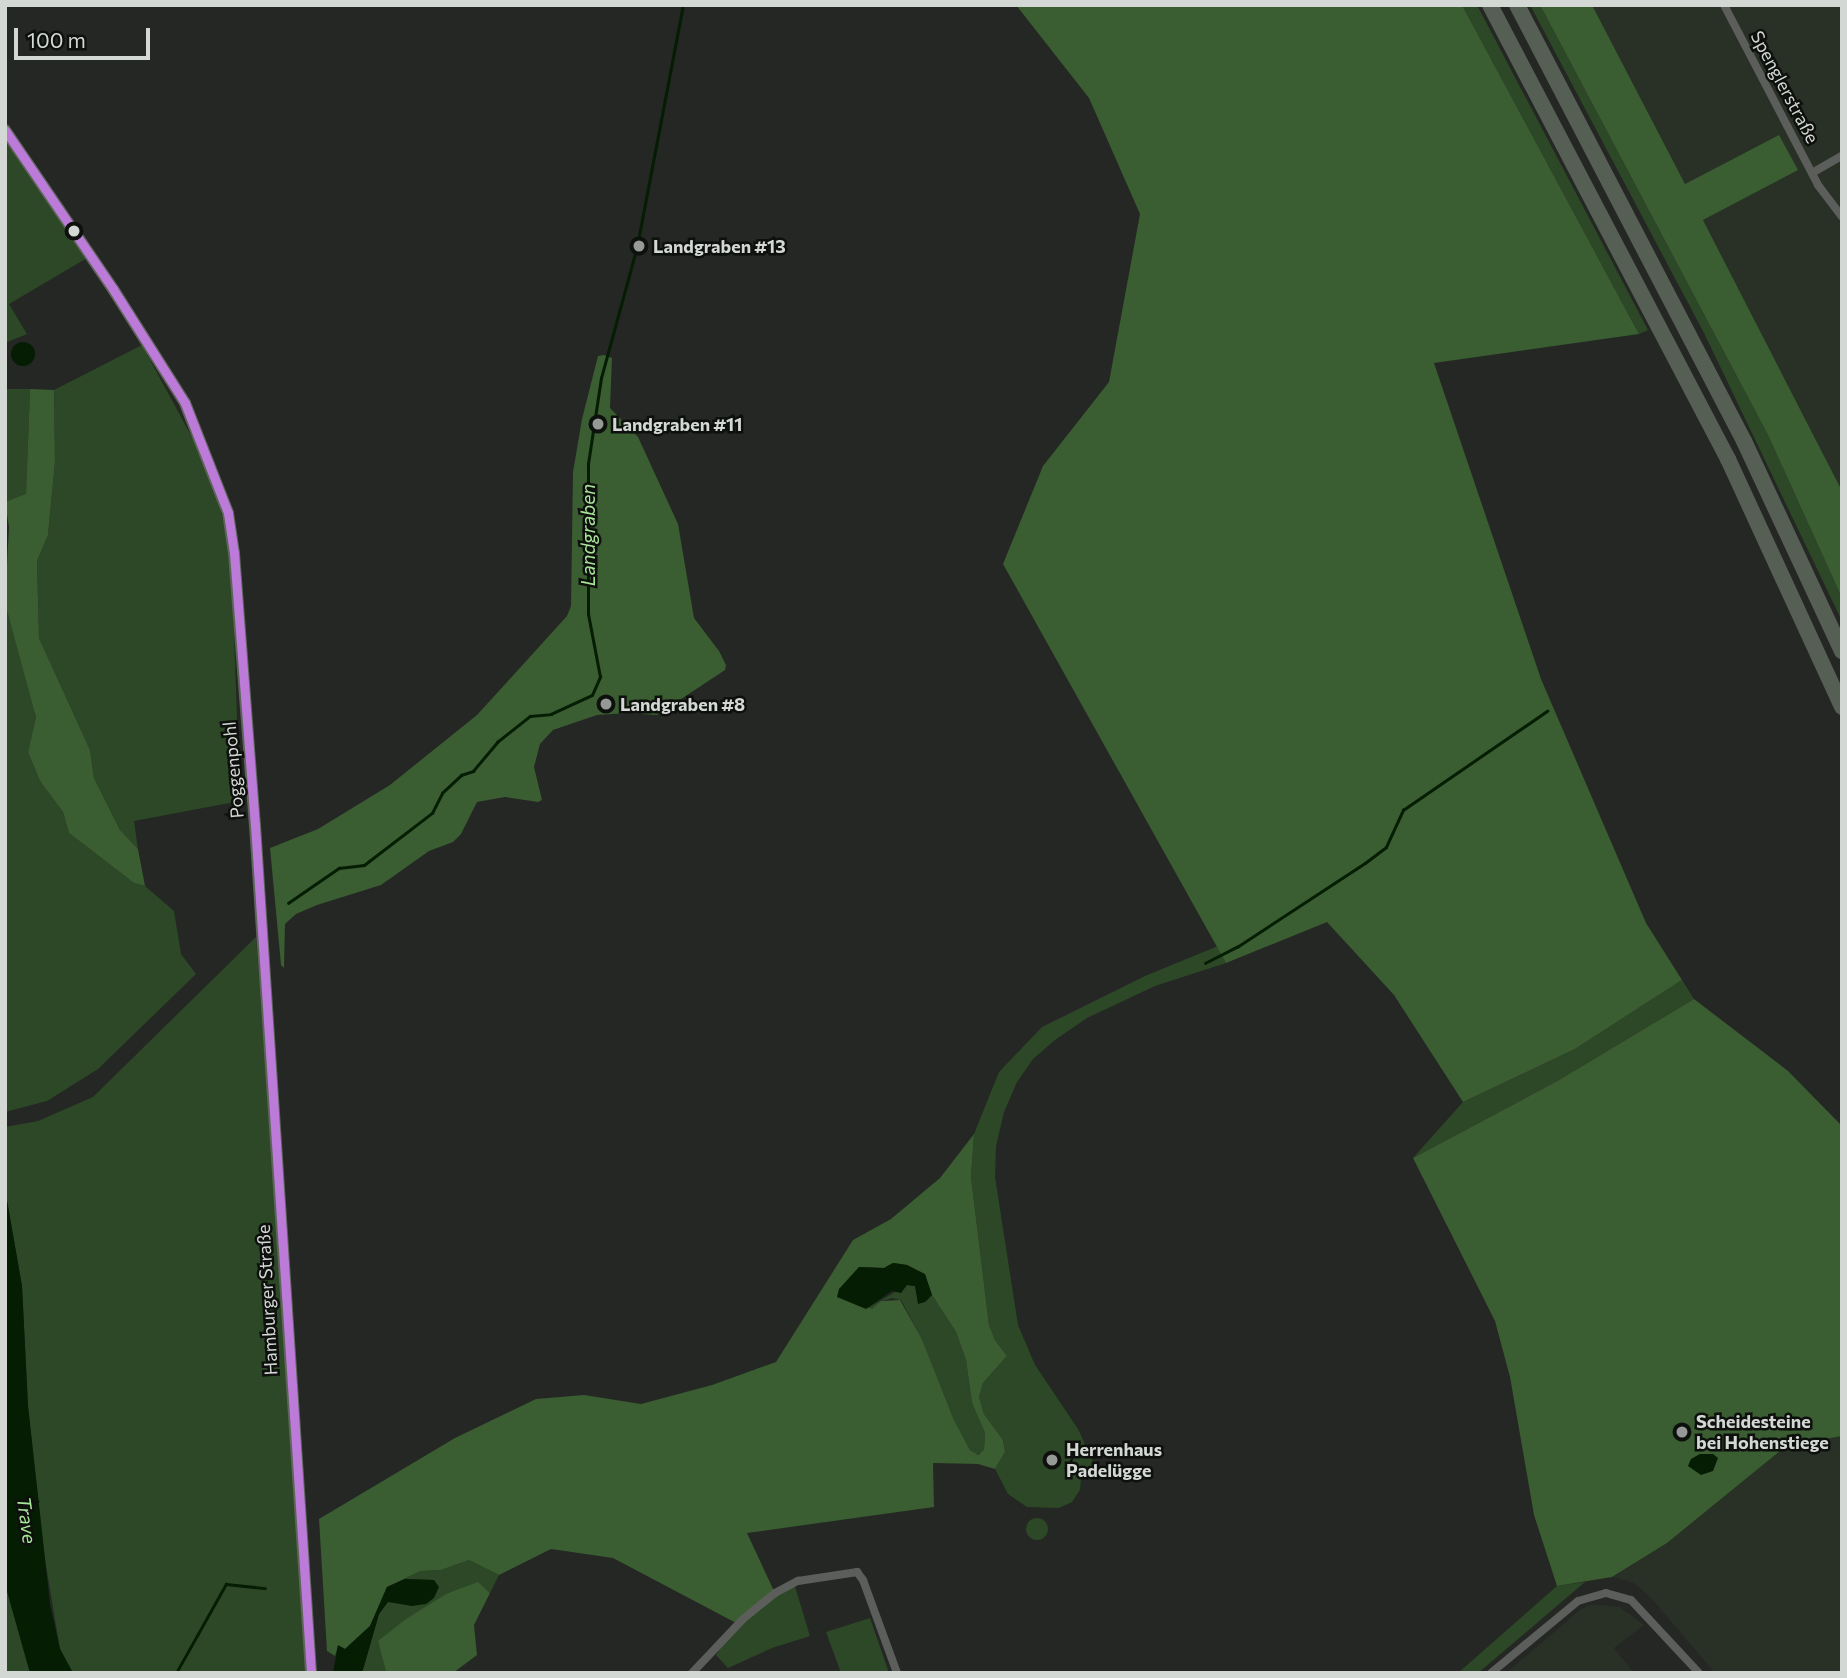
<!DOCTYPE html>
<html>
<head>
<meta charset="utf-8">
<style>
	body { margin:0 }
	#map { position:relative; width:1847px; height:1678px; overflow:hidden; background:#242723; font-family:Commissioner,sans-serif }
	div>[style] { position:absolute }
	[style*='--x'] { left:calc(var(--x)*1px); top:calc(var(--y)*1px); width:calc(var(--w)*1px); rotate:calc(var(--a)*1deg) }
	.built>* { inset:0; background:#293127 }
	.green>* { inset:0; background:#2d4826 }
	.round { border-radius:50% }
	.forest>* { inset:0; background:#3a5d31 }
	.water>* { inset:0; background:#041d03 }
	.stream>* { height:2.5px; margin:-1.25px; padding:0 1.25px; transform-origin:1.25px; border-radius:1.25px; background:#041d03 }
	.street>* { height:8px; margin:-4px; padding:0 4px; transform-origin:4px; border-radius:4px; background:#5c5e5b }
	.primary>* { height:12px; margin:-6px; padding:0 6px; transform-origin:6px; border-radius:6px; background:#5e645c }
	.highway>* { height:16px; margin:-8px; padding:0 8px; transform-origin:8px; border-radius:8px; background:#565f53 }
	.bus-1>* { height:9px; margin:-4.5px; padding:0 4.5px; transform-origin:4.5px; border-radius:4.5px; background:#bd7bd9 }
	.dots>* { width:19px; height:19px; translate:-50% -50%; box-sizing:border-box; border:4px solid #0e100d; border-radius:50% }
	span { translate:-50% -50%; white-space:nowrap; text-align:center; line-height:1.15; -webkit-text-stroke:5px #0e100d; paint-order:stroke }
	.street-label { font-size:18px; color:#d4d8d4 }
	.poi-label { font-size:18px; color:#d4d8d4; font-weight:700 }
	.left { translate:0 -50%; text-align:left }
	.water-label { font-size:19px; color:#a7e598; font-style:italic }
	.frame { position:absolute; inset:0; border:7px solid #d4d8d4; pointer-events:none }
	.scale { position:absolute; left:14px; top:28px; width:136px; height:32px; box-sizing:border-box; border:4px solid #d4d8d4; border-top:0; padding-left:9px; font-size:21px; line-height:24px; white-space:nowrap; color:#d4d8d4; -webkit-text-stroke:5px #0e100d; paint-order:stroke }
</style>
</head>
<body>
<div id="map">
	<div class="built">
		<i style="clip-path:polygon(1592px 5px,1842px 5px,1842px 491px,1703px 220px,1797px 170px,1779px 135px,1685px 184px)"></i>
		<i style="clip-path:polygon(1842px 1436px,1842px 1673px,1715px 1673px,1651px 1598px,1634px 1583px,1613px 1577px,1667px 1543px,1786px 1446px)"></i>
		<i style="clip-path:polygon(1592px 1604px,1620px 1607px,1644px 1625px,1614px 1648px,1634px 1673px,1506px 1673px,1581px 1609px)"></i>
	</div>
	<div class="green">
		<i style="clip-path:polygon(1462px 5px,1477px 5px,1648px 330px,1639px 334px)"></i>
		<i style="clip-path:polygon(1530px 5px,1540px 5px,1768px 435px,1842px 598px,1842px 621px,1704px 333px)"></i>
		<i style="clip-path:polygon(5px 139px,87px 258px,9px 304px,27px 334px,5px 343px)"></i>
		<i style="clip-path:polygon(142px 345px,194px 441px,217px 494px,227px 539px,233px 605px,240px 801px,134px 821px,138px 849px,120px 830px,94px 778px,90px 750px,39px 638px,37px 561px,48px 535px,55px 462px,54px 390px)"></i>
		<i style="clip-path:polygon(5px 389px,30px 389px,26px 495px,5px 502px)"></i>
		<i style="clip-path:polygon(5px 603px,32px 693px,36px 717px,28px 752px,40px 781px,63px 812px,69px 833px,134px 883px,145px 886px,174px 911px,181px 954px,196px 974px,98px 1069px,47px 1101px,5px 1112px)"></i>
		<i style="clip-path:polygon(256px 937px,309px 1673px,73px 1673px,60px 1649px,45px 1560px,28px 1406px,22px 1286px,5px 1189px,5px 1127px,38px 1121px,93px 1097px)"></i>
		<i style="clip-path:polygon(1218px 946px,1226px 963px,1155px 986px,1087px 1018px,1055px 1040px,1033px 1059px,1017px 1082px,1004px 1112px,996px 1146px,995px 1177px,1018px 1325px,1035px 1365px,1078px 1429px,1101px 1479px,1081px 1478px,1080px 1490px,1072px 1502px,1059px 1508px,1027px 1507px,1008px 1494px,995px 1469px,1005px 1452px,1003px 1440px,984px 1414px,979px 1397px,983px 1383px,1007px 1356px,995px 1340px,989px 1325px,971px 1177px,974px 1134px,999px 1072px,1042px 1027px,1145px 976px)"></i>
		<i style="clip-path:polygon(1682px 980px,1694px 999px,1559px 1080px,1413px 1158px,1463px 1102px,1575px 1049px)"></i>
		<i style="clip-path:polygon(907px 1285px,915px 1286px,917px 1295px,925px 1302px,932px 1295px,956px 1332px,966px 1360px,972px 1403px,985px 1433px,984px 1449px,977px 1455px,970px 1450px,954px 1420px,922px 1339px,901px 1300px,892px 1298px,881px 1301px,872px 1310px,866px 1309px)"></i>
		<i class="round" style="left:1026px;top:1518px;width:22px;height:22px"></i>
		<i style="clip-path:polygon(469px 1560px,499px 1575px,490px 1593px,478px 1583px,448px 1593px,385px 1673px,362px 1673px,379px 1614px,388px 1601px,413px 1606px,434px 1580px,405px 1579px,421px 1571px,441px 1570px)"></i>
		<i style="clip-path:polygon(5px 1569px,7px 1591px,30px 1673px,5px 1673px)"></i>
		<i style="clip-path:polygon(793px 1580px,810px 1636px,772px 1648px,728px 1668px,716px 1655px,738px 1624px)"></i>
		<i style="clip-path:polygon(1585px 1582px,1478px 1673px,1458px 1673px,1557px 1586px)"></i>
		<i style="clip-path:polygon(870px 1618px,889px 1673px,841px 1673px,826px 1632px)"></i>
	</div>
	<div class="forest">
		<i style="clip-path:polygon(1016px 5px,1462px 5px,1639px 334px,1434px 363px,1541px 679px,1646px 923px,1682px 980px,1575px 1049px,1463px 1102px,1394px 995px,1327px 922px,1226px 963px,1003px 564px,1043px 466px,1109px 382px,1140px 214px,1089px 98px)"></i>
		<i style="clip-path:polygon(1540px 5px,1592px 5px,1685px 184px,1779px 135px,1798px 170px,1703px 220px,1842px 491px,1842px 598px,1768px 435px)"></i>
		<i style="clip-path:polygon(604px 355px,612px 358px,610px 408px,638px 437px,678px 524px,694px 618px,719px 651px,726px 665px,725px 670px,657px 715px,628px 713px,597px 715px,553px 730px,540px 744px,534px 767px,542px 800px,538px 802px,505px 797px,477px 802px,461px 834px,453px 842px,429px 851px,381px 885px,317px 905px,296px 914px,285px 924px,284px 968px,281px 965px,270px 848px,318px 829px,390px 785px,477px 715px,567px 616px,571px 606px,573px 472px,582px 419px,598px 356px)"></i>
		<i style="clip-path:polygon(30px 389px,54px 390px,55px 462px,48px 535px,37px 561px,39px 638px,90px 750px,94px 778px,120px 830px,138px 849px,145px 886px,134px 883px,69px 833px,63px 812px,40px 781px,28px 752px,36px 717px,5px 603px,9px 527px,5px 502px,26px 494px)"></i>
		<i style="clip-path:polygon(1694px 999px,1788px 1071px,1842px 1126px,1842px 1436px,1786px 1446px,1667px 1543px,1612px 1577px,1557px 1586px,1534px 1515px,1510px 1377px,1495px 1321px,1413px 1158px,1559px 1080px)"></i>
		<i style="clip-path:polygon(evenodd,974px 1134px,971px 1177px,989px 1325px,995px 1340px,1007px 1356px,983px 1383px,979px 1397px,984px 1414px,1003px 1440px,1005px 1452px,995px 1469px,978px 1464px,933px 1463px,934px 1507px,747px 1533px,774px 1591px,738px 1624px,613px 1558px,551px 1549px,499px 1575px,469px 1560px,441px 1570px,421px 1571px,387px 1587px,370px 1626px,345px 1649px,338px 1646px,335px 1656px,327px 1651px,319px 1519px,455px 1438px,536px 1399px,584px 1395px,641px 1404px,712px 1385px,776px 1362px,853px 1240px,891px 1219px,940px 1178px,974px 1134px,893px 1263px,907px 1265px,925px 1275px,932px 1295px,956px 1332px,966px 1360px,972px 1403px,985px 1433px,984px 1449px,978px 1455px,970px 1450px,954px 1420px,922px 1339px,900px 1300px,881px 1301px,872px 1309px,838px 1297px,859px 1267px,884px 1268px,893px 1263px)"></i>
		<i style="clip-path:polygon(478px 1582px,490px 1593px,474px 1625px,477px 1655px,453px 1673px,386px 1671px,378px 1641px,406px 1619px,448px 1593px)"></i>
	</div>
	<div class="water">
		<i class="round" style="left:11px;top:342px;width:24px;height:24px"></i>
		<i style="clip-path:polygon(5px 1189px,22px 1286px,28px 1406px,50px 1604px,60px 1649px,73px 1673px,30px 1673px,7px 1591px)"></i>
		<i style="clip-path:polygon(893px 1263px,907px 1265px,925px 1274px,932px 1295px,925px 1302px,918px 1304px,915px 1286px,907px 1285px,901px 1293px,892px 1291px,866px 1309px,837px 1297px,839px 1289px,859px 1267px,884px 1268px)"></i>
		<i style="clip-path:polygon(1700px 1454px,1713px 1454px,1718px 1458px,1713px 1471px,1701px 1475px,1688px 1466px,1691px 1459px)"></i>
		<i style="clip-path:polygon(405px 1579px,434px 1580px,439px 1587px,434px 1598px,426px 1604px,412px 1606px,388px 1602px,379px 1614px,362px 1673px,333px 1673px,338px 1645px,345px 1649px,370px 1626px,387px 1587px)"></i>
	</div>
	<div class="stream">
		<i style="--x:288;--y:903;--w:62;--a:-34.5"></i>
		<i style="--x:339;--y:868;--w:25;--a:-7"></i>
		<i style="--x:364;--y:865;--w:86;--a:-37.4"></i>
		<i style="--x:432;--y:813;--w:22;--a:-63"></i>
		<i style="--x:442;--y:793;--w:26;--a:-43"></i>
		<i style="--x:461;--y:775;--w:13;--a:-18"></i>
		<i style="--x:473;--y:771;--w:38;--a:-50"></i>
		<i style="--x:497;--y:742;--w:42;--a:-38.2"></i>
		<i style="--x:530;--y:716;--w:21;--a:-5"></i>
		<i style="--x:551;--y:714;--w:45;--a:-24.9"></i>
		<i style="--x:592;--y:695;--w:20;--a:-66"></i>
		<i style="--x:600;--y:677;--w:64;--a:-100.8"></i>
		<i style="--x:588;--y:614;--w:150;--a:-90"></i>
		<i style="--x:588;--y:464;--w:87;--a:-81.4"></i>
		<i style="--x:601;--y:378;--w:137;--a:-74.7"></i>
		<i style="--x:637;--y:246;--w:245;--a:-79.2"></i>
		<i style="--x:1205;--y:963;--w:36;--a:-27"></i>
		<i style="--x:1237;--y:947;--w:153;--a:-33.3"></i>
		<i style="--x:1365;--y:863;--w:26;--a:-37"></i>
		<i style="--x:1386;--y:847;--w:41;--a:-65.3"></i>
		<i style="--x:1403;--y:810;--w:175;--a:-34.5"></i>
		<i style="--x:176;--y:1673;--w:102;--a:-60.7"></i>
		<i style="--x:226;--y:1584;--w:39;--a:6"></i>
	</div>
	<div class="street">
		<i style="--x:1724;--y:5;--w:203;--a:62.4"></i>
		<i style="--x:1818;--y:185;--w:40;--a:53"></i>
		<i style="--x:1812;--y:173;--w:34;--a:-30"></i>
		<i style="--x:692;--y:1673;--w:74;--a:-46.6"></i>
		<i style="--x:743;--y:1619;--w:41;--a:-39.1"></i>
		<i style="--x:775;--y:1593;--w:26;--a:-28"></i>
		<i style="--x:798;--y:1581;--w:60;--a:-8.7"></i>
		<i style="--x:857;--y:1572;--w:10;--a:53"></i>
		<i style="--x:863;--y:1580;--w:99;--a:69.9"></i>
		<i style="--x:1491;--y:1673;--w:113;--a:-39.6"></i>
		<i style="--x:1578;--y:1601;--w:29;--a:-16"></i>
		<i style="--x:1606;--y:1593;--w:26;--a:16"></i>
		<i style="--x:1631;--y:1600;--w:100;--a:47"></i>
	</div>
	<div class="primary">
		<i style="--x:5;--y:130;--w:192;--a:55.8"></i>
		<i style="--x:113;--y:289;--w:135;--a:57.7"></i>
		<i style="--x:185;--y:403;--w:118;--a:68.6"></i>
		<i style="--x:228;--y:513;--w:40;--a:81.5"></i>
		<i style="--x:234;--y:553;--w:273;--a:85.6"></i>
		<i style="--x:255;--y:825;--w:850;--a:86.22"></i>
	</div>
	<div class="highway">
		<i style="--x:1490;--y:5;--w:513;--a:62.34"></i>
		<i style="--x:1728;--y:459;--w:273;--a:65.3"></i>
		<i style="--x:1517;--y:5;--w:492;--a:62.5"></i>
		<i style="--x:1744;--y:441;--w:232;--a:65"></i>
	</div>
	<div class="bus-1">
		<i style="--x:5;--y:130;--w:192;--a:55.8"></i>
		<i style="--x:113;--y:289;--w:135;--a:57.7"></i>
		<i style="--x:185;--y:403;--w:118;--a:68.6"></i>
		<i style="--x:228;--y:513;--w:40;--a:81.5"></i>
		<i style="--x:234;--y:553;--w:273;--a:85.6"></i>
		<i style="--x:255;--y:825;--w:850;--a:86.22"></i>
	</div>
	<div class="dots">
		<i style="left:74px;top:231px;background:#d4d8d4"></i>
		<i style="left:639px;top:246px;background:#969a96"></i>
		<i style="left:598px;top:424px;background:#969a96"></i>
		<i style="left:606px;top:704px;background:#969a96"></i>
		<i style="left:1682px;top:1432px;background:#969a96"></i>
		<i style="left:1052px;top:1460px;background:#969a96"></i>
	</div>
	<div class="street-label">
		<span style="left:1785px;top:87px;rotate:62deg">Spenglerstraße</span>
		<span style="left:233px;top:770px;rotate:-95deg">Poggenpohl</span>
		<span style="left:267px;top:1300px;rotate:-93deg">Hamburger Straße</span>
	</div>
	<div class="poi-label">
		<span class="left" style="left:653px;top:246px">Landgraben #13</span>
		<span class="left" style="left:612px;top:424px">Landgraben #11</span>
		<span class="left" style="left:620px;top:704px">Landgraben #8</span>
		<span class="left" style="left:1696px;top:1432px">Scheidesteine<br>bei Hohenstiege</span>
		<span class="left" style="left:1066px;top:1460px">Herrenhaus<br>Padelügge</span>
	</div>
	<div class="water-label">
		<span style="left:588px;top:535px;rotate:-90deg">Landgraben</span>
		<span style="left:27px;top:1520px;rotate:82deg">Trave</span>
	</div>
	<div class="frame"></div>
	<div class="scale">100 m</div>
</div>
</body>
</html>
